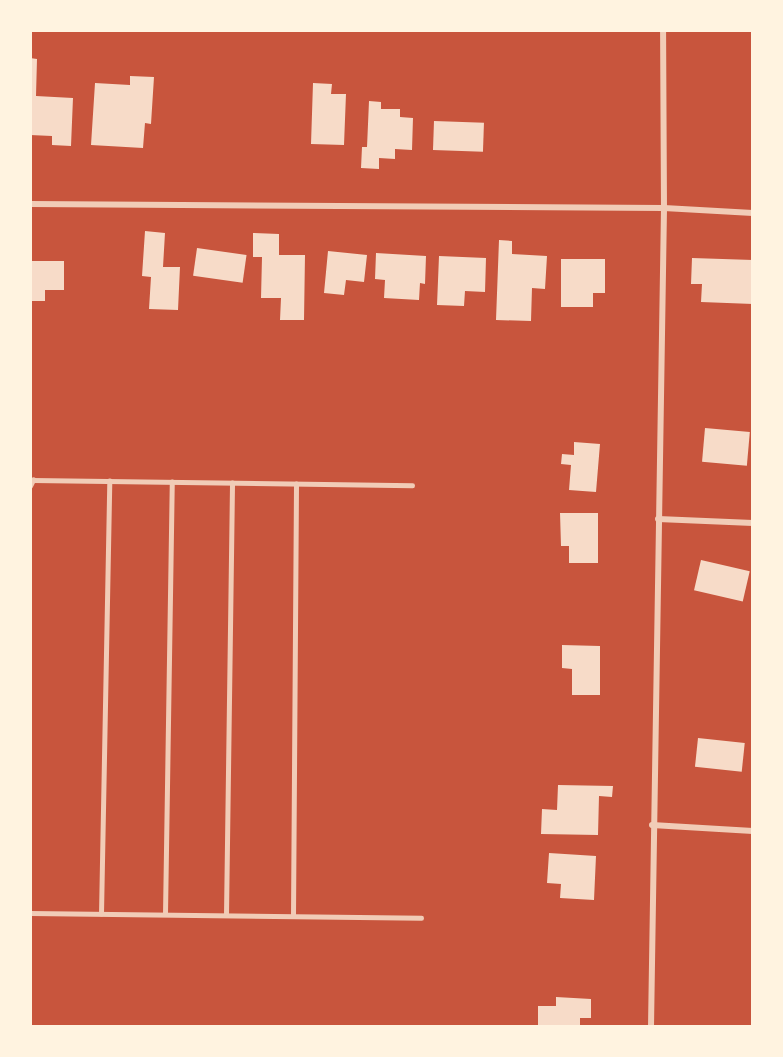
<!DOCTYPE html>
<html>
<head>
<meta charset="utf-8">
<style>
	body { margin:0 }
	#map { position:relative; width:783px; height:1057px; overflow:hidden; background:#c8553d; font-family:Signika,sans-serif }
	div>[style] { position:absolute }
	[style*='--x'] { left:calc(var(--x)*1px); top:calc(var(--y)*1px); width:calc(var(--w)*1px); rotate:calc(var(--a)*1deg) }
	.building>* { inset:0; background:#f7dbc8; transform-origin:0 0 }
	.service>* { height:4.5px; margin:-2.25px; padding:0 2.25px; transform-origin:2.25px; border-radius:2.25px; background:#f1ccb7 }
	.minor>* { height:6px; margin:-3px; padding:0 3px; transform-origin:3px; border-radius:3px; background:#f1ccb7 }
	span { translate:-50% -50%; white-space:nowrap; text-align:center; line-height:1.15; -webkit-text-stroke:4.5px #fff3e0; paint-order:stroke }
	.frame { position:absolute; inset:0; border:32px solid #fff3e0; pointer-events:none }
</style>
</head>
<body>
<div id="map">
	<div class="building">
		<i style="clip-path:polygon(30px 58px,37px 59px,36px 96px,73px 98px,71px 146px,52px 145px,52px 136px,30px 135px)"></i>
		<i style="clip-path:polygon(130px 76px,154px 77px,151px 124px,145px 123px,143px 148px,91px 145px,95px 83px,130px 85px)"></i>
		<i style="clip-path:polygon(313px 83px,332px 84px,331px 94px,346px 94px,344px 145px,311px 144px)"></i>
		<i style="clip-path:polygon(369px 101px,381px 102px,381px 109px,400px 109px,400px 117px,413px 118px,412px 150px,395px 149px,395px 159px,379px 158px,379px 169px,361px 168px,362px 147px,367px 147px)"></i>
		<i style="left:434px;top:121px;width:50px;height:29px;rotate:2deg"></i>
		<i style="clip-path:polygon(145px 231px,165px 233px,163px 267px,180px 267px,178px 310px,149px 309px,151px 277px,142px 276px)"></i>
		<i style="clip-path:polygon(253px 233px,279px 234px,279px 255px,305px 255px,304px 320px,280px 320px,281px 298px,261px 298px,262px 257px,253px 257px)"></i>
		<i style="clip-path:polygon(499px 240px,512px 241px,512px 254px,547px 256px,545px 289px,532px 288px,531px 321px,496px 320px)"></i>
		<i style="left:197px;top:248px;width:50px;height:28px;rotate:8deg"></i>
		<i style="clip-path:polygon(328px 251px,367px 255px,364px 282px,346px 280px,344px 295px,324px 293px)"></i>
		<i style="clip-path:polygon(376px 253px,426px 256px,425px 284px,420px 283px,419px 300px,384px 298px,385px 280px,375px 279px)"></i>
		<i style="clip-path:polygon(439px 256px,486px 258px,485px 292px,465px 291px,464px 306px,437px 305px)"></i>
		<i style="clip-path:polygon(692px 258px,753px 260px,753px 304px,701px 302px,702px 284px,691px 284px)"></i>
		<i style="clip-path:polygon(561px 259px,605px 259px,605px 293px,593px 293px,593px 307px,561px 307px)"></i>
		<i style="clip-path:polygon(30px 261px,64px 261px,64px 290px,45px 290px,45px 301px,30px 301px)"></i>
		<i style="left:705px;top:428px;width:45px;height:34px;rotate:5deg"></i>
		<i style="clip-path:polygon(574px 442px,600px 444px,596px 492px,569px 490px,571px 465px,561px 464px,562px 454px,574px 455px)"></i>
		<i style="clip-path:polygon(560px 513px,598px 513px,598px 563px,569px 563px,569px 546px,561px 546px)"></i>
		<i style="left:701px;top:560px;width:50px;height:31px;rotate:13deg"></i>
		<i style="clip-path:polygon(562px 645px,600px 646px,600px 695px,572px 695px,572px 669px,562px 668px)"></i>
		<i style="left:698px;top:738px;width:47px;height:29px;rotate:6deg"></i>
		<i style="clip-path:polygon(558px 785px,613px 786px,612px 797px,599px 796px,598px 835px,541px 834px,542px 809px,557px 810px)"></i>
		<i style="clip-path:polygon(549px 853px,596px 856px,594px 900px,560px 898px,561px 884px,547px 883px)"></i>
		<i style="clip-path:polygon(556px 997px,591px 999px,591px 1018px,580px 1018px,580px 1027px,538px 1027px,538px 1006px,556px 1006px)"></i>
	</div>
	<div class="service">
		<i style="--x:30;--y:486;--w:7;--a:-63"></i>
		<i style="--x:33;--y:480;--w:379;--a:0.8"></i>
		<i style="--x:30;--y:913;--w:391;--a:0.7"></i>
		<i style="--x:101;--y:914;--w:433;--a:-88.9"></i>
		<i style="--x:165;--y:914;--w:432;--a:-89.1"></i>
		<i style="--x:226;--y:915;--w:432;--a:-89.2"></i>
		<i style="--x:293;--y:916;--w:432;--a:-89.6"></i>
	</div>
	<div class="minor">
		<i style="--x:30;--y:204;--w:634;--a:0.36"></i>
		<i style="--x:664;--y:208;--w:89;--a:3.2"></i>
		<i style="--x:658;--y:519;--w:95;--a:2.4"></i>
		<i style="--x:652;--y:825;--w:101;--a:3.4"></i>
		<i style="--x:651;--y:1027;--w:819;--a:-89.09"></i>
		<i style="--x:664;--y:208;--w:178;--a:-90.3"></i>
	</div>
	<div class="frame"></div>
</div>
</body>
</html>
